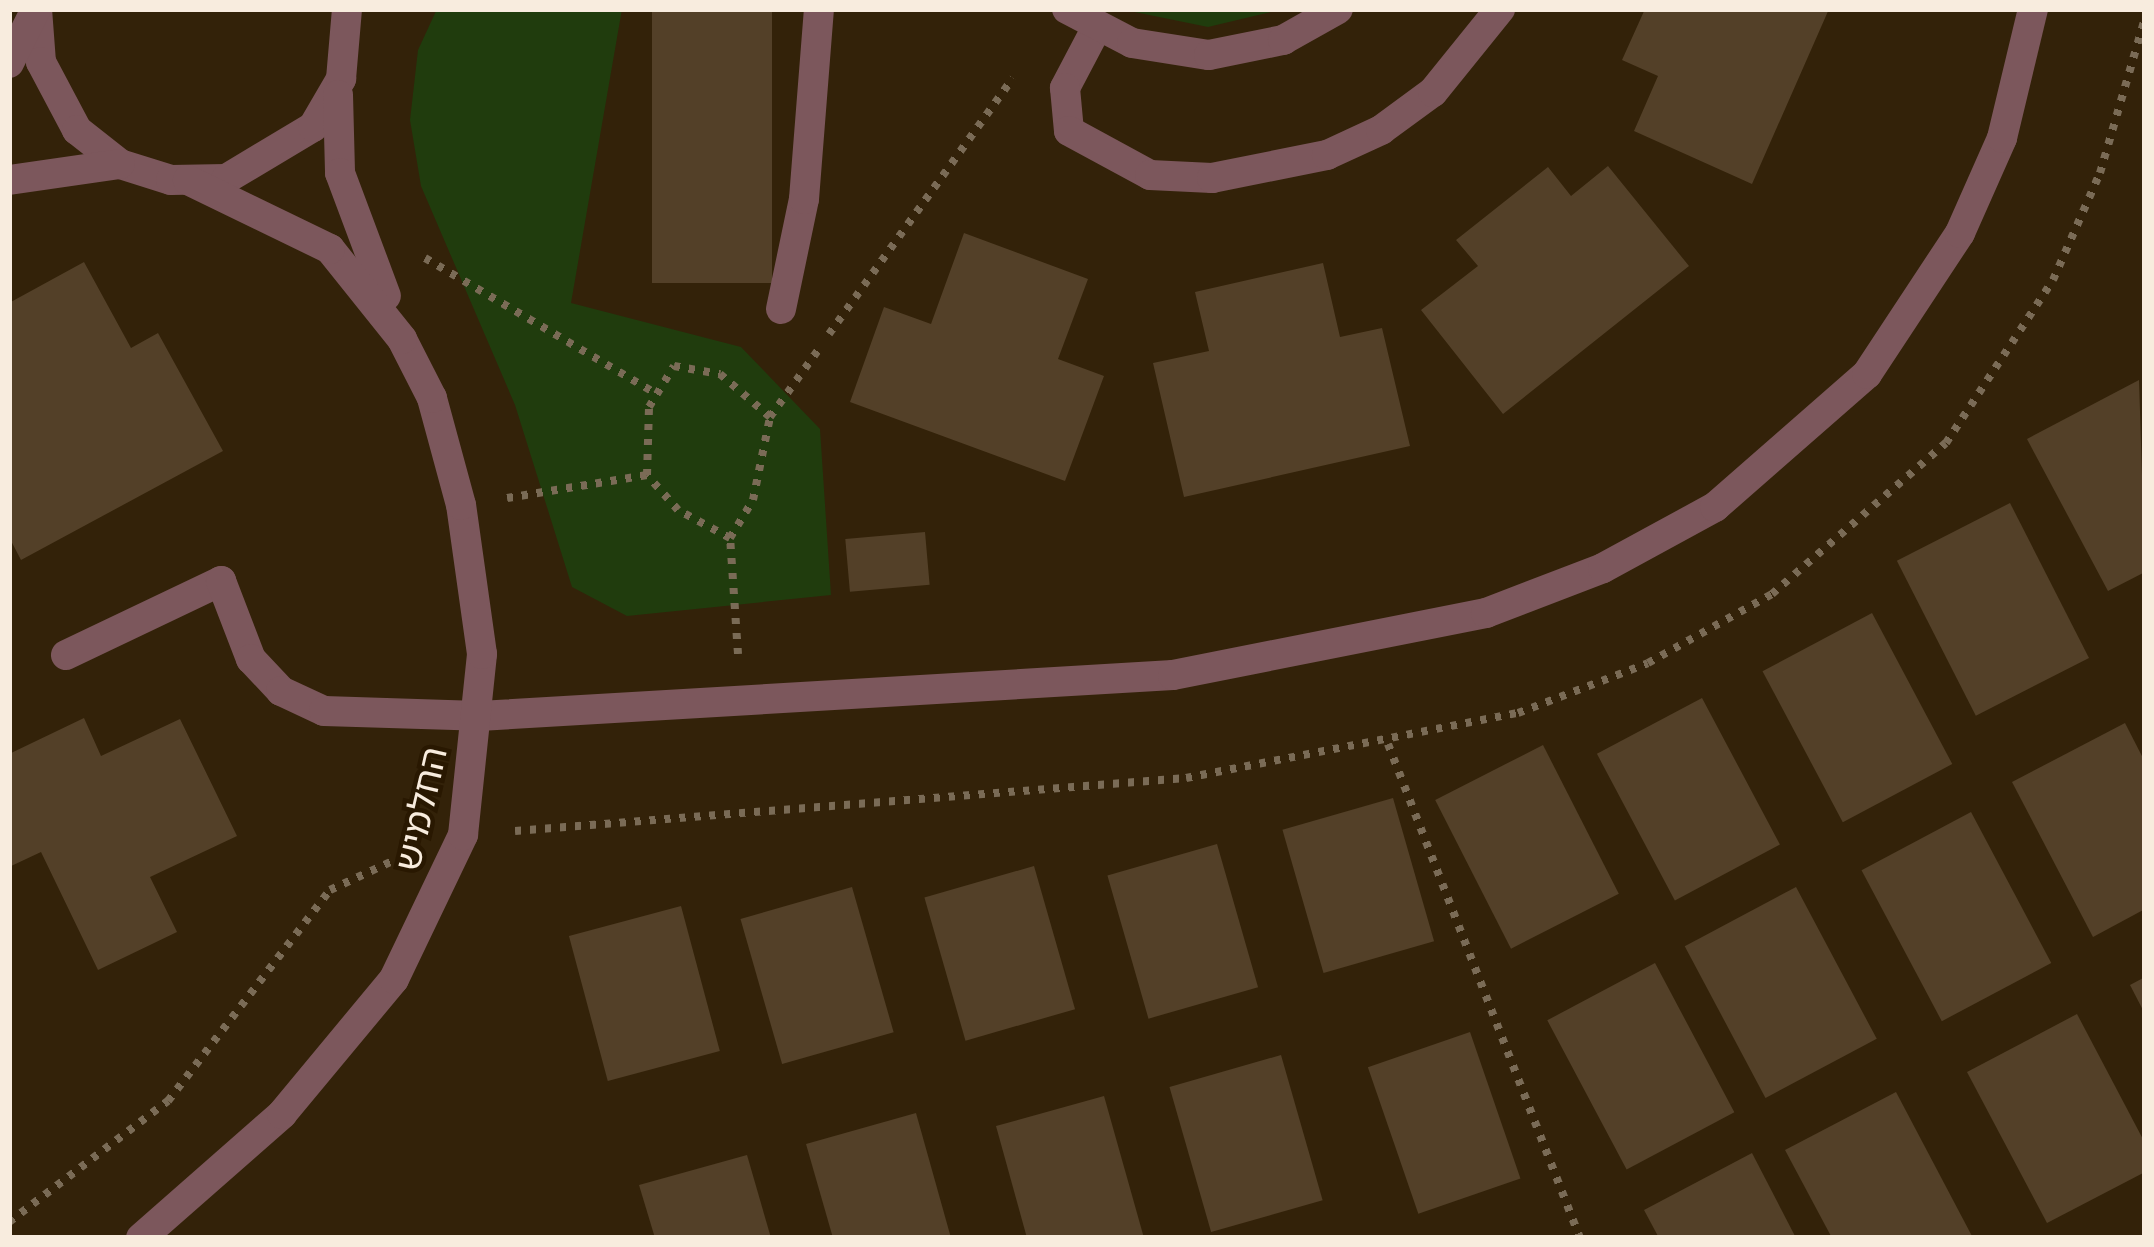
<!DOCTYPE html>
<html>
<head>
<meta charset="utf-8">
<style>
	body { margin:0 }
	#map { position:relative; width:2154px; height:1247px; overflow:hidden; background:#332209; font-family:Roboto,"Noto Sans Hebrew",sans-serif }
	div>[style] { position:absolute }
	[style*='--x'] { left:calc(var(--x)*1px); top:calc(var(--y)*1px); width:calc(var(--w)*1px); rotate:calc(var(--a)*1deg) }
	.green>* { inset:0; background:#203c0d }
	.building>* { inset:0; background:#534028; transform-origin:0 0 }
	.path>* { height:8px; margin-top:-4px; transform-origin:0; background:repeating-linear-gradient(90deg,#7a6b56 0 6px,transparent 0 15px) }
	.service>* { height:30px; margin:-15px; padding:0 15px; transform-origin:15px; border-radius:15px; background:#7c575c }
	.minor>* { height:30px; margin:-15px; padding:0 15px; transform-origin:15px; border-radius:15px; background:#7c575c }
	span { translate:-50% -50%; white-space:nowrap; text-align:center; line-height:1.15; -webkit-text-stroke:9px #291801; paint-order:stroke }
	.street-label { font-size:36px; color:#f8ecde }
	.frame { position:absolute; inset:0; border:12px solid #f8ecde; pointer-events:none }
</style>
</head>
<body>
<div id="map">
	<div class="green">
		<i style="clip-path:polygon(437px 9px,622px 9px,571px 303px,741px 347px,820px 429px,831px 595px,627px 616px,572px 587px,515px 405px,421px 186px,410px 120px,418px 50px)"></i>
		<i style="clip-path:polygon(1120px 9px,1283px 9px,1208px 27px)"></i>
	</div>
	<div class="building">
		<i style="left:652px;top:9px;width:120px;height:274px"></i>
		<i style="clip-path:polygon(1645px 9px,1829px 9px,1752px 184px,1634px 131px,1658px 76px,1622px 60px)"></i>
		<i style="clip-path:polygon(1608px 166px,1689px 266px,1503px 414px,1421px 310px,1478px 266px,1456px 240px,1548px 167px,1571px 196px)"></i>
		<i style="clip-path:polygon(964px 233px,1088px 279px,1058px 359px,1104px 376px,1065px 481px,850px 402px,884px 307px,931px 324px)"></i>
		<i style="clip-path:polygon(84px 262px,131px 348px,158px 333px,223px 451px,21px 560px,9px 537px,9px 303px)"></i>
		<i style="clip-path:polygon(1323px 263px,1340px 337px,1382px 328px,1410px 446px,1184px 497px,1153px 363px,1209px 351px,1195px 292px)"></i>
		<i style="clip-path:polygon(2139px 380px,2145px 572px,2108px 591px,2027px 439px)"></i>
		<i style="left:2010px;top:503px;width:174px;height:127px;rotate:63deg"></i>
		<i style="left:925px;top:532px;width:53px;height:80px;rotate:85deg"></i>
		<i style="left:1872px;top:613px;width:171px;height:124px;rotate:62deg"></i>
		<i style="left:1702px;top:698px;width:166px;height:119px;rotate:62deg"></i>
		<i style="clip-path:polygon(84px 718px,101px 756px,180px 719px,237px 836px,150px 877px,177px 932px,98px 970px,41px 852px,9px 867px,9px 754px)"></i>
		<i style="clip-path:polygon(2125px 723px,2145px 762px,2145px 909px,2093px 937px,2012px 782px)"></i>
		<i style="left:1543px;top:745px;width:167px;height:121px;rotate:63deg"></i>
		<i style="left:1393px;top:798px;width:149px;height:115px;rotate:74deg"></i>
		<i style="left:1971px;top:812px;width:171px;height:124px;rotate:62deg"></i>
		<i style="left:1217px;top:844px;width:149px;height:114px;rotate:74deg"></i>
		<i style="left:1034px;top:866px;width:149px;height:114px;rotate:74deg"></i>
		<i style="left:852px;top:887px;width:151px;height:116px;rotate:74deg"></i>
		<i style="left:1796px;top:887px;width:172px;height:126px;rotate:62deg"></i>
		<i style="left:681px;top:906px;width:150px;height:116px;rotate:75deg"></i>
		<i style="left:1655px;top:963px;width:169px;height:122px;rotate:62deg"></i>
		<i style="clip-path:polygon(2145px 977px,2145px 1014px,2130px 985px)"></i>
		<i style="clip-path:polygon(2077px 1014px,2145px 1143px,2145px 1172px,2047px 1223px,1967px 1072px)"></i>
		<i style="left:1470px;top:1032px;width:155px;height:108px;rotate:71deg"></i>
		<i style="left:1281px;top:1055px;width:151px;height:116px;rotate:74deg"></i>
		<i style="clip-path:polygon(1896px 1092px,1973px 1238px,1832px 1238px,1785px 1150px)"></i>
		<i style="clip-path:polygon(1104px 1096px,1144px 1238px,1027px 1238px,996px 1126px)"></i>
		<i style="clip-path:polygon(916px 1113px,951px 1238px,833px 1238px,806px 1144px)"></i>
		<i style="clip-path:polygon(1752px 1153px,1796px 1238px,1659px 1238px,1644px 1210px)"></i>
		<i style="clip-path:polygon(747px 1155px,771px 1238px,655px 1238px,639px 1185px)"></i>
	</div>
	<div class="path">
		<i style="--x:425;--y:258;--w:269;--a:30.4"></i>
		<i style="--x:829;--y:334;--w:315;--a:-54.3"></i>
		<i style="--x:507;--y:498;--w:142;--a:-9.3"></i>
		<i style="--x:730;--y:538;--w:59;--a:-151.7"></i>
		<i style="--x:678;--y:510;--w:47;--a:-131.5"></i>
		<i style="--x:647;--y:475;--w:68;--a:-88.3"></i>
		<i style="--x:649;--y:407;--w:48;--a:-58.6"></i>
		<i style="--x:674;--y:366;--w:47;--a:9.9"></i>
		<i style="--x:720;--y:374;--w:66;--a:40.7"></i>
		<i style="--x:738;--y:654;--w:116;--a:-93.9"></i>
		<i style="--x:730;--y:538;--w:44;--a:-58.8"></i>
		<i style="--x:753;--y:500;--w:85;--a:-78.4"></i>
		<i style="--x:770;--y:417;--w:87;--a:-54.3"></i>
		<i style="--x:1388;--y:744;--w:530;--a:68.76"></i>
		<i style="--x:515;--y:831;--w:673;--a:-4.52"></i>
		<i style="--x:1186;--y:778;--w:338;--a:-11.1"></i>
		<i style="--x:1518;--y:713;--w:139;--a:-21"></i>
		<i style="--x:1648;--y:663;--w:142;--a:-29.1"></i>
		<i style="--x:1772;--y:594;--w:230;--a:-41"></i>
		<i style="--x:1946;--y:443;--w:195;--a:-56.7"></i>
		<i style="--x:2053;--y:280;--w:117;--a:-66.3"></i>
		<i style="--x:2100;--y:173;--w:161;--a:-73.8"></i>
		<i style="--x:9;--y:1222;--w:200;--a:-37.3"></i>
		<i style="--x:168;--y:1101;--w:266;--a:-52.5"></i>
		<i style="--x:330;--y:890;--w:74;--a:-24.8"></i>
	</div>
	<div class="service">
		<i style="--x:1097;--y:27;--w:69;--a:117.7"></i>
		<i style="--x:1065;--y:88;--w:43;--a:84.7"></i>
		<i style="--x:1069;--y:131;--w:92;--a:28.5"></i>
		<i style="--x:1150;--y:175;--w:62;--a:2.8"></i>
		<i style="--x:1212;--y:178;--w:117;--a:-11.3"></i>
		<i style="--x:1327;--y:155;--w:60;--a:-24.8"></i>
		<i style="--x:1381;--y:130;--w:64;--a:-36.2"></i>
		<i style="--x:1433;--y:92;--w:107;--a:-51.1"></i>
		<i style="--x:781;--y:309;--w:112;--a:-78.2"></i>
		<i style="--x:804;--y:199;--w:191;--a:-85.5"></i>
		<i style="--x:66;--y:655;--w:172;--a:-25.5"></i>
		<i style="--x:221;--y:581;--w:84;--a:69"></i>
		<i style="--x:251;--y:659;--w:44;--a:46.8"></i>
		<i style="--x:281;--y:691;--w:47;--a:24.9"></i>
		<i style="--x:324;--y:711;--w:155;--a:1.8"></i>
	</div>
	<div class="minor">
		<i style="--x:37;--y:9;--w:53;--a:85.7"></i>
		<i style="--x:41;--y:62;--w:77;--a:62.1"></i>
		<i style="--x:77;--y:130;--w:55;--a:38.3"></i>
		<i style="--x:120;--y:164;--w:53;--a:17.4"></i>
		<i style="--x:171;--y:180;--w:55;--a:-1"></i>
		<i style="--x:226;--y:179;--w:101;--a:-30.9"></i>
		<i style="--x:313;--y:127;--w:56;--a:-59.7"></i>
		<i style="--x:341;--y:79;--w:70;--a:-85.1"></i>
		<i style="--x:1067;--y:9;--w:73;--a:27.6"></i>
		<i style="--x:1132;--y:43;--w:78;--a:8.9"></i>
		<i style="--x:1209;--y:55;--w:76;--a:-11.5"></i>
		<i style="--x:1283;--y:40;--w:63;--a:-29.4"></i>
		<i style="--x:9;--y:63;--w:60;--a:-63.4"></i>
		<i style="--x:338;--y:95;--w:78;--a:88.5"></i>
		<i style="--x:340;--y:173;--w:131;--a:69.5"></i>
		<i style="--x:9;--y:180;--w:112;--a:-8.2"></i>
		<i style="--x:479;--y:716;--w:695;--a:-3.38"></i>
		<i style="--x:1173;--y:675;--w:319;--a:-11.2"></i>
		<i style="--x:1486;--y:613;--w:125;--a:-21"></i>
		<i style="--x:1603;--y:568;--w:128;--a:-28.6"></i>
		<i style="--x:1715;--y:507;--w:202;--a:-41.2"></i>
		<i style="--x:1867;--y:374;--w:169;--a:-56.6"></i>
		<i style="--x:1960;--y:233;--w:104;--a:-66.1"></i>
		<i style="--x:2002;--y:138;--w:133;--a:-76.5"></i>
		<i style="--x:141;--y:1238;--w:188;--a:-41.3"></i>
		<i style="--x:282;--y:1114;--w:175;--a:-50.3"></i>
		<i style="--x:394;--y:979;--w:160;--a:-64.4"></i>
		<i style="--x:463;--y:835;--w:182;--a:-84"></i>
		<i style="--x:482;--y:654;--w:150;--a:-98"></i>
		<i style="--x:461;--y:505;--w:111;--a:-105.2"></i>
		<i style="--x:432;--y:398;--w:66;--a:-117"></i>
		<i style="--x:402;--y:339;--w:115;--a:-128.7"></i>
		<i style="--x:330;--y:249;--w:158;--a:-154.1"></i>
	</div>
	<div class="street-label">
		<span style="left:422px;top:809px;rotate:-77deg">החלמיש</span>
	</div>
	<div class="frame"></div>
</div>
</body>
</html>
